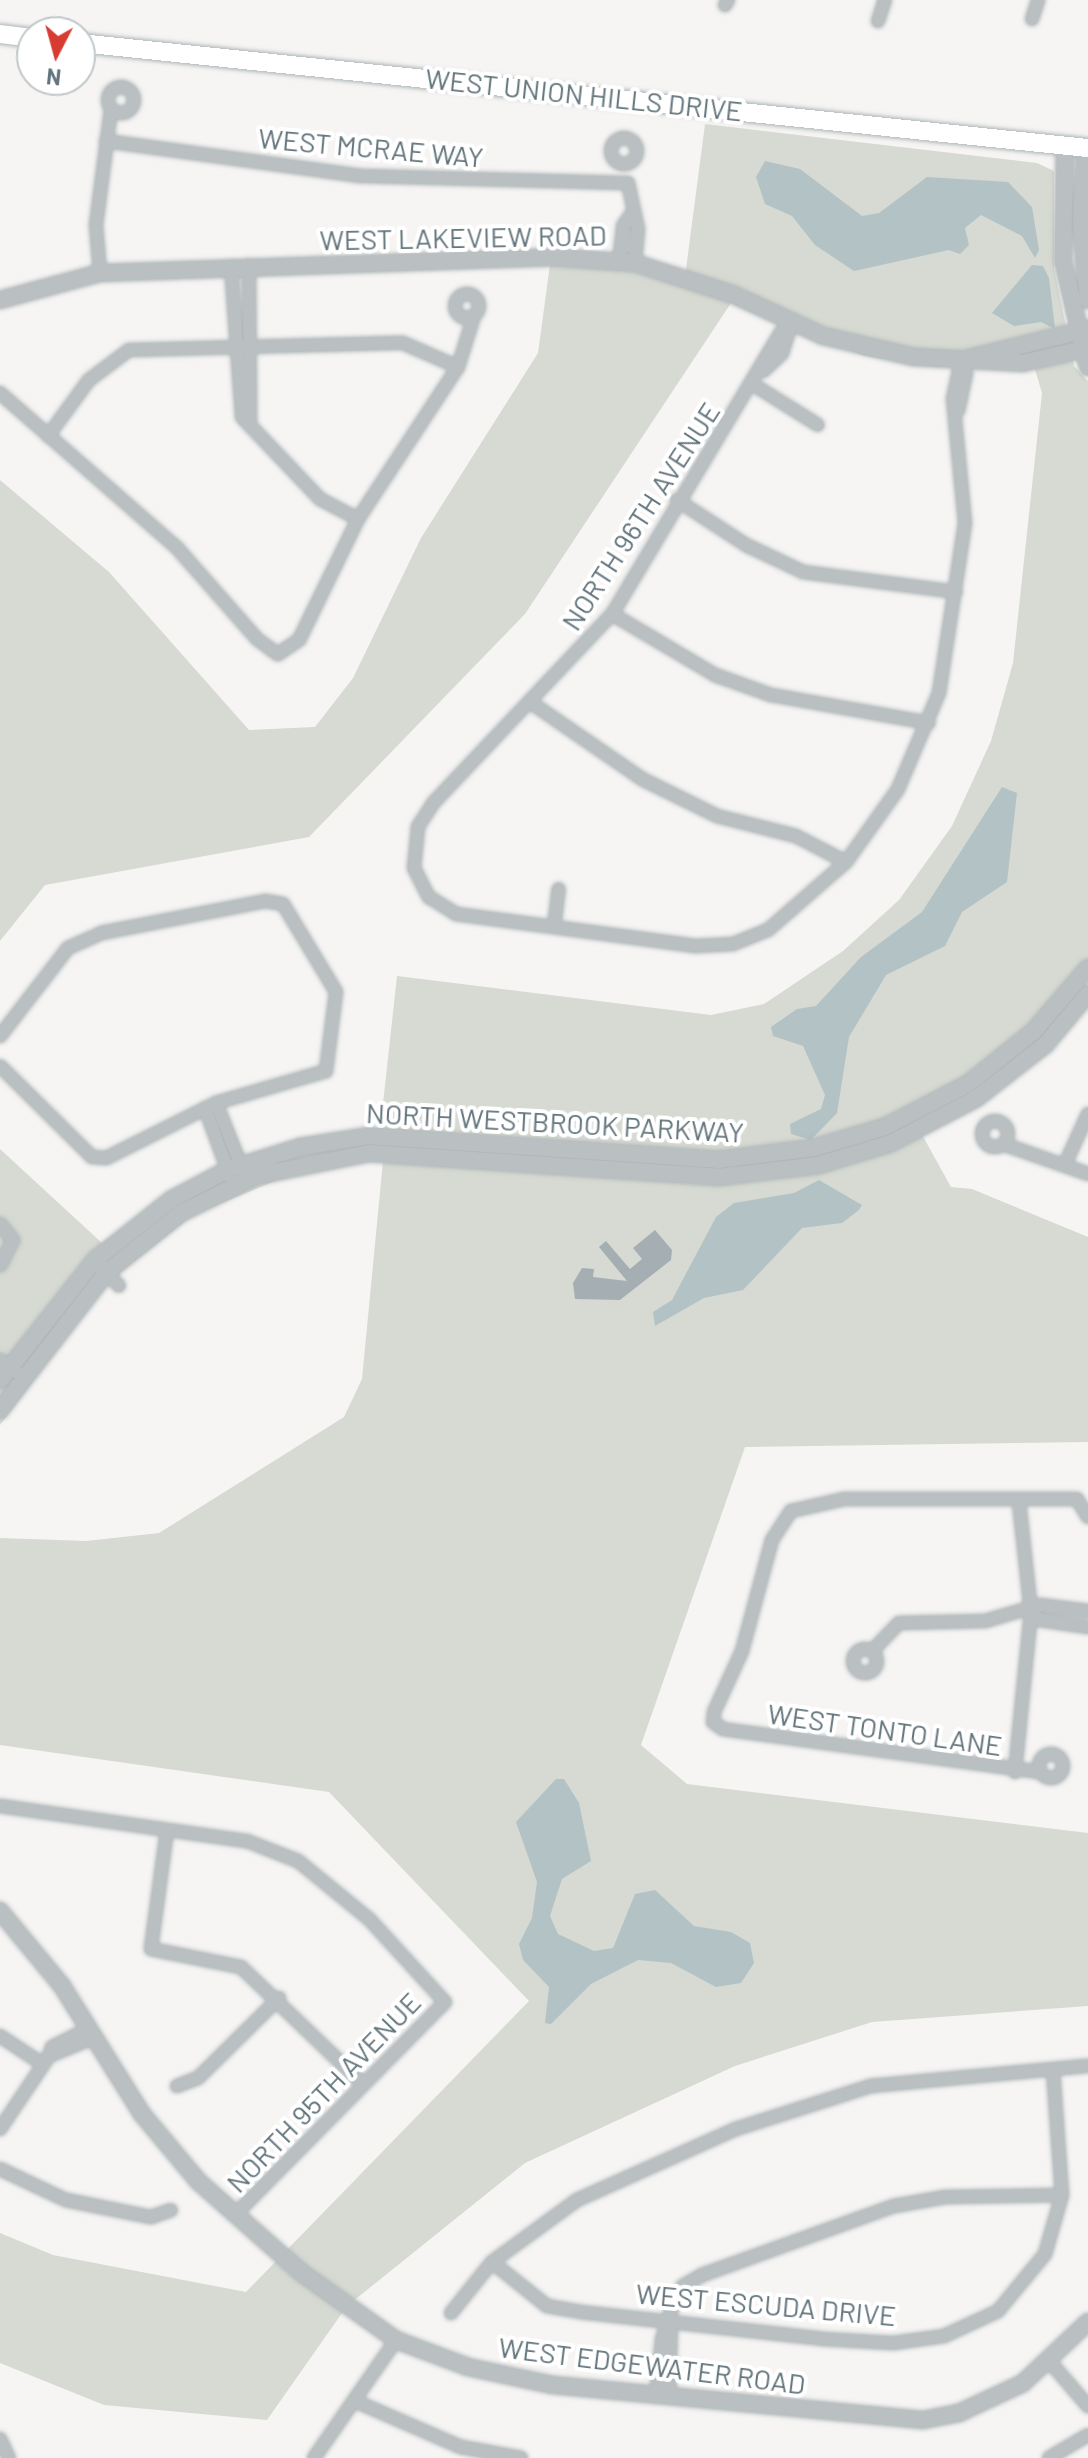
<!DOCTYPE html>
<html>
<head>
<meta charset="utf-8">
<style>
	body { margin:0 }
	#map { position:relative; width:1088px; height:2458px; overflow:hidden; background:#f6f5f3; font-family:Barlow,sans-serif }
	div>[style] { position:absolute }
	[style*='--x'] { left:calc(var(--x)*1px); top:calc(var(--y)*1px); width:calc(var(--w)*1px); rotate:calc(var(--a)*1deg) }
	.green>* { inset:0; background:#d6dad2 }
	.water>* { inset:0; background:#b3c2c4 }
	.building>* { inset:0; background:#a5aeb2 }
	.roads { filter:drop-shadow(0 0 2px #afb6b9) drop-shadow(0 0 2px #afb6b9) }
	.minor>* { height:12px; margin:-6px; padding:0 6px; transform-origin:6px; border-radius:6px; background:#bac0c2 }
	.minor>.ring { margin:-6px; padding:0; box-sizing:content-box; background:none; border:12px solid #bac0c2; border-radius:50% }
	.tertiary>* { height:16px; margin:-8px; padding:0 8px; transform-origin:8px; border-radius:8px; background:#bac0c2 }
	.secondary>* { height:18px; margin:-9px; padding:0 9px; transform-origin:9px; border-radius:9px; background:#fff }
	span { translate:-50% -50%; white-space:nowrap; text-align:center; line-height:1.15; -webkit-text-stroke:8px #fff; paint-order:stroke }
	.street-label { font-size:28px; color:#63757c }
	.north { position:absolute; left:16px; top:16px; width:80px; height:80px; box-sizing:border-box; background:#fff; border:2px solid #c1c8cb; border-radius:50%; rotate:186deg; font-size:22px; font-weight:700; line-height:32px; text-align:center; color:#63757c }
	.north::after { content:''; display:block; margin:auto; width:28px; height:36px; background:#d73b31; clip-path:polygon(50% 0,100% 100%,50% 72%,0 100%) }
</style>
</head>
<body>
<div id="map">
	<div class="green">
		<i style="clip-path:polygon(705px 124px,1037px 163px,1054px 171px,1054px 268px,1074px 366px,1088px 381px,1088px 975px,1053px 1022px,1015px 1057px,963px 1098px,915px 1122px,951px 1187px,972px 1189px,1088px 1237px,1088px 1442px,745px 1447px,641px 1745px,687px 1784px,1088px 1833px,1088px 2006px,872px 2022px,735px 2066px,525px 2163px,347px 2306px,267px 2420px,104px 2405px,0 2363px,0 2233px,53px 2255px,246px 2292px,529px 2001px,329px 1792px,0 1745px,0 1538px,86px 1541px,159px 1533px,344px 1417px,362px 1379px,383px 1161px,340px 1162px,290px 1175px,193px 1215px,108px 1282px,0 1425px,0 1149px,102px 1243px,193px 1179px,280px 1146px,380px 1131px,397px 976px,711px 1015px,764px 1004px,843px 951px,899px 900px,952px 826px,991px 741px,1013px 663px,1042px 393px,1034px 366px,938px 367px,864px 356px,731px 303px,525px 614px,309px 837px,45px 885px,0 941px,0 480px,109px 572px,249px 730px,315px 727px,353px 678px,421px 538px,538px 353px,551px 257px,685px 277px)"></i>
	</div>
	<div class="water">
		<i style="clip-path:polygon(765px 161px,800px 169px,862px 216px,879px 213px,927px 177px,1008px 182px,1032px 207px,1039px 250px,1035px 258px,1022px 236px,981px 215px,965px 228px,969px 245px,960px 254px,949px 250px,854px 271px,815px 245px,792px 216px,765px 204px,756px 177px)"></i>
		<i style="clip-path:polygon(1032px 265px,1043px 266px,1049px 278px,1055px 329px,1041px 322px,1014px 326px,992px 313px)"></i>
		<i style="clip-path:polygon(1002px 787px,1017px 793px,1007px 882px,962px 912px,945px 946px,886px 975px,849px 1037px,837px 1113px,811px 1140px,791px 1134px,790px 1124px,821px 1109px,825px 1095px,803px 1046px,773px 1036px,771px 1027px,797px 1009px,816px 1006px,861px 957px,922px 912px)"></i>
		<i style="clip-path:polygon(819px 1180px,862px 1205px,859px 1210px,842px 1223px,802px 1228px,743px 1290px,704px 1298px,655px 1326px,653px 1312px,672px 1300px,716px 1217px,734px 1203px,794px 1193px)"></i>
		<i style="clip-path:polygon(556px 1779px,564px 1779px,579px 1803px,591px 1861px,562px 1879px,550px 1916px,558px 1934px,594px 1951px,613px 1948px,635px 1894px,655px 1890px,694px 1926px,731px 1932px,750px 1943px,754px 1963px,741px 1983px,716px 1987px,671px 1963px,638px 1960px,591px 1984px,551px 2024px,545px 2023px,549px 1987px,523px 1960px,519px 1944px,532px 1918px,537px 1882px,516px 1822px)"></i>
	</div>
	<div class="building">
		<i style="clip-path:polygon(655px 1230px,672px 1250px,671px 1260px,620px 1300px,575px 1299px,573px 1283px,582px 1268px,594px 1269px,593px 1277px,627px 1281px,599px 1247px,606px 1241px,630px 1269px,642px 1259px,633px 1248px)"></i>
	</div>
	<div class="roads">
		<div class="minor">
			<i style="--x:725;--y:5;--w:6;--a:-59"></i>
			<i style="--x:1032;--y:19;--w:20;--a:-72"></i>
			<i style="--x:878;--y:21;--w:22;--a:-72"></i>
			<i class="ring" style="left:108px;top:87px;width:14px;height:14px"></i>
			<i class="ring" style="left:611px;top:138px;width:14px;height:14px"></i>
			<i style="--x:106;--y:141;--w:257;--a:7.8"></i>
			<i style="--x:361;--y:176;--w:267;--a:1.5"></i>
			<i style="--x:628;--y:183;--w:47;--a:77.7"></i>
			<i style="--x:638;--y:229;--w:34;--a:95"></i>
			<i style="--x:619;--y:261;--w:35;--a:-83"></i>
			<i style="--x:623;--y:226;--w:16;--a:-55"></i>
			<i style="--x:249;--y:265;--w:156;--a:89.6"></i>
			<i style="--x:231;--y:266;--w:151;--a:85.8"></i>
			<i style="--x:242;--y:417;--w:113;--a:46.4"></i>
			<i style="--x:320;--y:499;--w:43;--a:27.8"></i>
			<i style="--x:100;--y:273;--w:48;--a:-94.8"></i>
			<i style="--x:96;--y:225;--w:116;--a:-82.6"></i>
			<i class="ring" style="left:455px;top:294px;width:12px;height:12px"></i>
			<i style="--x:792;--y:323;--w:14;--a:141"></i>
			<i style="--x:781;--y:332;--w:329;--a:120.9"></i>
			<i style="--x:612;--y:614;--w:259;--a:133.4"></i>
			<i style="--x:434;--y:802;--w:30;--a:123"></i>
			<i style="--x:418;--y:827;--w:41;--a:95.6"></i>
			<i style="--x:414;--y:868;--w:33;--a:63"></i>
			<i style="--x:429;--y:897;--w:32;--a:32"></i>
			<i style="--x:456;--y:914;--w:242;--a:7.6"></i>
			<i style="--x:696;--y:946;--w:37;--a:-3"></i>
			<i style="--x:733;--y:944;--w:38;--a:-22"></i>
			<i style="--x:768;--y:930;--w:103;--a:-41.1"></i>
			<i style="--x:846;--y:862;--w:90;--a:-54.5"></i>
			<i style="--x:898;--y:789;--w:104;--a:-66.9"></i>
			<i style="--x:939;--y:693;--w:172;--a:-81.3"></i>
			<i style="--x:965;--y:523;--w:125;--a:-95.5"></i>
			<i style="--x:953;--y:399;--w:40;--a:-78"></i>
			<i style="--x:763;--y:371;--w:26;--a:-43"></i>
			<i style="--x:782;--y:353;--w:32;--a:-72"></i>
			<i style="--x:754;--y:385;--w:75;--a:32"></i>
			<i style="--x:0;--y:393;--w:237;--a:41.2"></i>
			<i style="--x:178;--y:549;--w:120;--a:48.7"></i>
			<i style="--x:257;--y:639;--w:26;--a:36"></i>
			<i style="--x:278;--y:654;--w:25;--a:-34"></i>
			<i style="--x:299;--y:640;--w:135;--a:-64"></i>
			<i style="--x:358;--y:519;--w:182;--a:-56.7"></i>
			<i style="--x:458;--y:367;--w:53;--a:-72.6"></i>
			<i style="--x:958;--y:411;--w:38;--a:-78"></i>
			<i style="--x:966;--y:374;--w:15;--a:-110"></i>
			<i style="--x:48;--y:436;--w:69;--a:-53.8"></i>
			<i style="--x:89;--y:380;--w:50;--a:-36.9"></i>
			<i style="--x:129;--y:350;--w:274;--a:-1.5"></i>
			<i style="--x:403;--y:343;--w:60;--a:23.6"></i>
			<i style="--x:677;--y:500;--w:82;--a:33.1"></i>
			<i style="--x:746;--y:545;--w:63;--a:25.3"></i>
			<i style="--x:803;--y:572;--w:154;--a:7.4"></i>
			<i style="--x:612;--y:614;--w:120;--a:30.6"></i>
			<i style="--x:715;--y:675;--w:59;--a:19.7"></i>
			<i style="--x:771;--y:695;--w:160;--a:10"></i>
			<i style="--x:533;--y:704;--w:132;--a:34.5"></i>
			<i style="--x:642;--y:779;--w:84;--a:26.3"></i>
			<i style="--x:717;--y:816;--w:81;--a:14.2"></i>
			<i style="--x:796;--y:836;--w:56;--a:27.5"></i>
			<i style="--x:554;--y:927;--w:38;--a:-83"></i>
			<i style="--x:0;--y:1036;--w:111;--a:-52.3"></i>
			<i style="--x:68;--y:948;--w:36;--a:-24"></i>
			<i style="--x:101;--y:933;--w:167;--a:-11"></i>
			<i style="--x:265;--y:901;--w:18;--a:9"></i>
			<i style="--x:283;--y:904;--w:103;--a:58.9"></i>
			<i style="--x:336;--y:992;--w:80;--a:97.2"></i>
			<i style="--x:326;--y:1071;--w:115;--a:163.8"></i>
			<i style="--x:216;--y:1103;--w:123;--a:153.4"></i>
			<i style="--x:106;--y:1158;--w:14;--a:-176"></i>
			<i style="--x:92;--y:1157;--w:129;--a:-135.3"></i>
			<i style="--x:216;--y:1103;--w:75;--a:68.2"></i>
			<i style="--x:205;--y:1108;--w:82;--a:70"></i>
			<i class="ring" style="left:982px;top:1121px;width:14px;height:14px"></i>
			<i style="--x:1003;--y:1144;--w:90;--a:19.4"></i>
			<i style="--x:1066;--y:1162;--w:53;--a:-65.4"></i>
			<i style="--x:0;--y:1224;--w:21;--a:51"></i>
			<i style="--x:13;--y:1240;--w:28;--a:117"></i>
			<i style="--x:95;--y:1260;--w:35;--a:47"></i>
			<i style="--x:0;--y:1360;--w:29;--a:35"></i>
			<i style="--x:1031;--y:1612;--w:12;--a:42"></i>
			<i style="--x:1040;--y:1620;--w:49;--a:8.3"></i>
			<i class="ring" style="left:853px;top:1649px;width:12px;height:12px"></i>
			<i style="--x:872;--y:1651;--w:39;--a:-46"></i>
			<i style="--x:899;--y:1623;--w:86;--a:-1.3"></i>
			<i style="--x:985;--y:1621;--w:57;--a:-16.2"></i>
			<i style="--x:1040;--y:1605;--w:48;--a:7.1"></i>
			<i class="ring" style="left:1039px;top:1754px;width:12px;height:12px"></i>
			<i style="--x:1015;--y:1772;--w:161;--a:-84.3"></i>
			<i style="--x:1031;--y:1612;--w:111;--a:-96.2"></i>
			<i style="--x:1040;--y:1772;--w:320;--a:-172.3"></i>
			<i style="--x:723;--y:1729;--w:12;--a:-145"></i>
			<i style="--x:713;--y:1722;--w:10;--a:-84"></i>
			<i style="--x:714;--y:1712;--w:67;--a:-65.3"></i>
			<i style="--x:742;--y:1651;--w:115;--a:-74.9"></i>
			<i style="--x:772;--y:1540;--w:35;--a:-57"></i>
			<i style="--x:791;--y:1511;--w:54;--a:-12.8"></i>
			<i style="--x:844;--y:1499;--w:233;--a:0"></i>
			<i style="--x:1077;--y:1499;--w:21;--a:59"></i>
			<i style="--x:0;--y:1806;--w:249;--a:8.1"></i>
			<i style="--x:247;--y:1841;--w:55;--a:21.4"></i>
			<i style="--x:298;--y:1861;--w:93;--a:39.3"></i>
			<i style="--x:370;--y:1920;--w:111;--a:47.6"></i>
			<i style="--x:445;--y:2002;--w:299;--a:134.6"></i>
			<i style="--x:167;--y:1830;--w:120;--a:97.7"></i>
			<i style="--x:151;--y:1949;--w:92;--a:11.3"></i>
			<i style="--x:241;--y:1967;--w:169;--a:43.8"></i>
			<i style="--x:0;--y:2036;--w:49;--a:33.4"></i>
			<i style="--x:49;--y:2056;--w:9;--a:-72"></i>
			<i style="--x:52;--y:2047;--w:42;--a:-26.6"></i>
			<i style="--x:177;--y:2086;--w:22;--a:-21"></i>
			<i style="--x:198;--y:2078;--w:114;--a:-44.6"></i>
			<i style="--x:0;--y:2129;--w:88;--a:-56.1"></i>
			<i style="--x:49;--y:2056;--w:50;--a:-22.4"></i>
			<i style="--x:0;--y:2169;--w:73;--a:25.2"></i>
			<i style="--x:66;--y:2200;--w:87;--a:11.3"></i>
			<i style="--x:151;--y:2217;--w:21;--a:-19"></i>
			<i style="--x:492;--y:2262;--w:70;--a:38.7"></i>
			<i style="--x:547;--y:2306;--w:34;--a:10"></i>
			<i style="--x:580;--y:2312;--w:244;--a:6.3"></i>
			<i style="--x:823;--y:2339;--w:70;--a:3.3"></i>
			<i style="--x:893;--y:2343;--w:51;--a:-7.8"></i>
			<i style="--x:944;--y:2336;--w:60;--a:-24.8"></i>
			<i style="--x:998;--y:2311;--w:74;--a:-50.5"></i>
			<i style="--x:1045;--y:2254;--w:61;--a:-73.9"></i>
			<i style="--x:1062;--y:2195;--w:125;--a:-94.1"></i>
			<i style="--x:451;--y:2313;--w:65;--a:-51.2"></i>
			<i style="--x:492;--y:2262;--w:105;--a:-36.1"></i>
			<i style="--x:577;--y:2200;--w:174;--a:-24.1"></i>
			<i style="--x:736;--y:2129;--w:142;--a:-17.7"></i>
			<i style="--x:871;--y:2086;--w:218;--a:-5.3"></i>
			<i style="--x:1051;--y:2363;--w:57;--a:49.3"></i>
			<i style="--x:656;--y:2397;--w:58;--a:-84.1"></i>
			<i style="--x:662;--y:2339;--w:39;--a:-72"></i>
			<i style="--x:674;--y:2302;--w:18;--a:-61"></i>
			<i style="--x:683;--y:2286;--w:22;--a:-30"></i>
			<i style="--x:702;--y:2275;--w:204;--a:-19.8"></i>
			<i style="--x:894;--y:2206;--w:52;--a:-10"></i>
			<i style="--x:945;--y:2197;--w:117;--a:-1"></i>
			<i style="--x:669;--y:2398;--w:76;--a:-88.5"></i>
			<i style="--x:355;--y:2401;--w:116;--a:23.5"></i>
			<i style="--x:461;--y:2447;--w:61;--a:10.4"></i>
			<i style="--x:0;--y:2439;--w:21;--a:65"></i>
			<i style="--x:314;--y:2458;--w:144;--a:-55.2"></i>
			<i style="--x:1049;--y:2458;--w:45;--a:-30.5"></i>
		</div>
		<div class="tertiary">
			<i style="--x:1065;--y:146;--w:115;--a:91"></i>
			<i style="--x:1063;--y:261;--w:109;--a:76.7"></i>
			<i style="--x:1086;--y:148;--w:73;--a:93.9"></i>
			<i style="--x:1081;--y:221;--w:79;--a:84.9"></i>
			<i style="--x:0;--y:300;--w:104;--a:-15.1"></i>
			<i style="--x:100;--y:273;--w:451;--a:-2"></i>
			<i style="--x:551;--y:257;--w:84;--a:4.1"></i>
			<i style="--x:635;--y:263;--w:104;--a:17.9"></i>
			<i style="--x:734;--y:295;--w:98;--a:24.7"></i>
			<i style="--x:823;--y:336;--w:92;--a:13.1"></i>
			<i style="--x:913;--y:357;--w:110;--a:3.1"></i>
			<i style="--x:1023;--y:363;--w:67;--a:-13"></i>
			<i style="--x:962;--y:360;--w:130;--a:-13.8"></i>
			<i style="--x:0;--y:1380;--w:153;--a:-51.6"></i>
			<i style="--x:95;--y:1260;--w:98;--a:-38.4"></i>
			<i style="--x:172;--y:1199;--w:62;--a:-27.8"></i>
			<i style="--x:227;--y:1170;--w:77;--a:-17.5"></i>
			<i style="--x:300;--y:1147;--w:70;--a:-9.1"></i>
			<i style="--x:369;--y:1136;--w:350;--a:3.9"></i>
			<i style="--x:718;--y:1160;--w:97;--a:-7.1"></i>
			<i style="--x:814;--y:1148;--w:74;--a:-16.5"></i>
			<i style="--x:885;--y:1127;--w:93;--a:-27.4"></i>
			<i style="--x:968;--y:1084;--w:83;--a:-38.7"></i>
			<i style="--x:1033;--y:1032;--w:84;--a:-49.3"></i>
			<i style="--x:0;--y:1410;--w:175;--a:-52.2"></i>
			<i style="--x:107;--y:1272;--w:95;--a:-38.6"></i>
			<i style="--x:181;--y:1213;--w:84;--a:-26.3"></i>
			<i style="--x:256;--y:1176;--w:115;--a:-11.5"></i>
			<i style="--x:369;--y:1153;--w:350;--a:3.9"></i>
			<i style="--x:718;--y:1177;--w:101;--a:-6.8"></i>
			<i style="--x:818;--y:1165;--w:76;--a:-16.8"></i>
			<i style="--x:891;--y:1143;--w:97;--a:-27.6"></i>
			<i style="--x:977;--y:1098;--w:88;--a:-38"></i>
			<i style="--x:1046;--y:1044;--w:65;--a:-50"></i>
			<i style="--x:0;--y:1911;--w:97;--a:50.4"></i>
			<i style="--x:62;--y:1986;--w:151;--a:58"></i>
			<i style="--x:142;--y:2114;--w:87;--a:50.1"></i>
			<i style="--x:198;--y:2181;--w:139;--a:41.5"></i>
			<i style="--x:302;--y:2273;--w:115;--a:35.5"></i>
			<i style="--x:396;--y:2340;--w:77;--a:20.6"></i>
			<i style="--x:468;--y:2367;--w:87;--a:12"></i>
			<i style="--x:553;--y:2385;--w:372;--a:5.4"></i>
			<i style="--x:923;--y:2420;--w:37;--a:-11"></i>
			<i style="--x:959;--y:2413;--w:71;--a:-25.1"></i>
			<i style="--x:1023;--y:2383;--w:89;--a:-43.2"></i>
		</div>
		<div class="secondary">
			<i style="--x:0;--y:34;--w:32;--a:7"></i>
			<i style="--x:80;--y:43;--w:1013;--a:5.95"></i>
		</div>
	</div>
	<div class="street-label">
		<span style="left:584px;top:94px;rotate:6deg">WEST UNION HILLS DRIVE</span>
		<span style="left:371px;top:147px;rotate:5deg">WEST MCRAE WAY</span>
		<span style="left:463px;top:237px;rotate:-1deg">WEST LAKEVIEW ROAD</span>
		<span style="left:640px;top:516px;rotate:-57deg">NORTH 96TH AVENUE</span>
		<span style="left:555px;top:1122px;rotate:3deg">NORTH WESTBROOK PARKWAY</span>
		<span style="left:885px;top:1729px;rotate:8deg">WEST TONTO LANE</span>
		<span style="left:323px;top:2092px;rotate:-46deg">NORTH 95TH AVENUE</span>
		<span style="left:766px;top:2304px;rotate:5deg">WEST ESCUDA DRIVE</span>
		<span style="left:652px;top:2365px;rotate:7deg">WEST EDGEWATER ROAD</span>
	</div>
	<div class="north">N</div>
</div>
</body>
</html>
